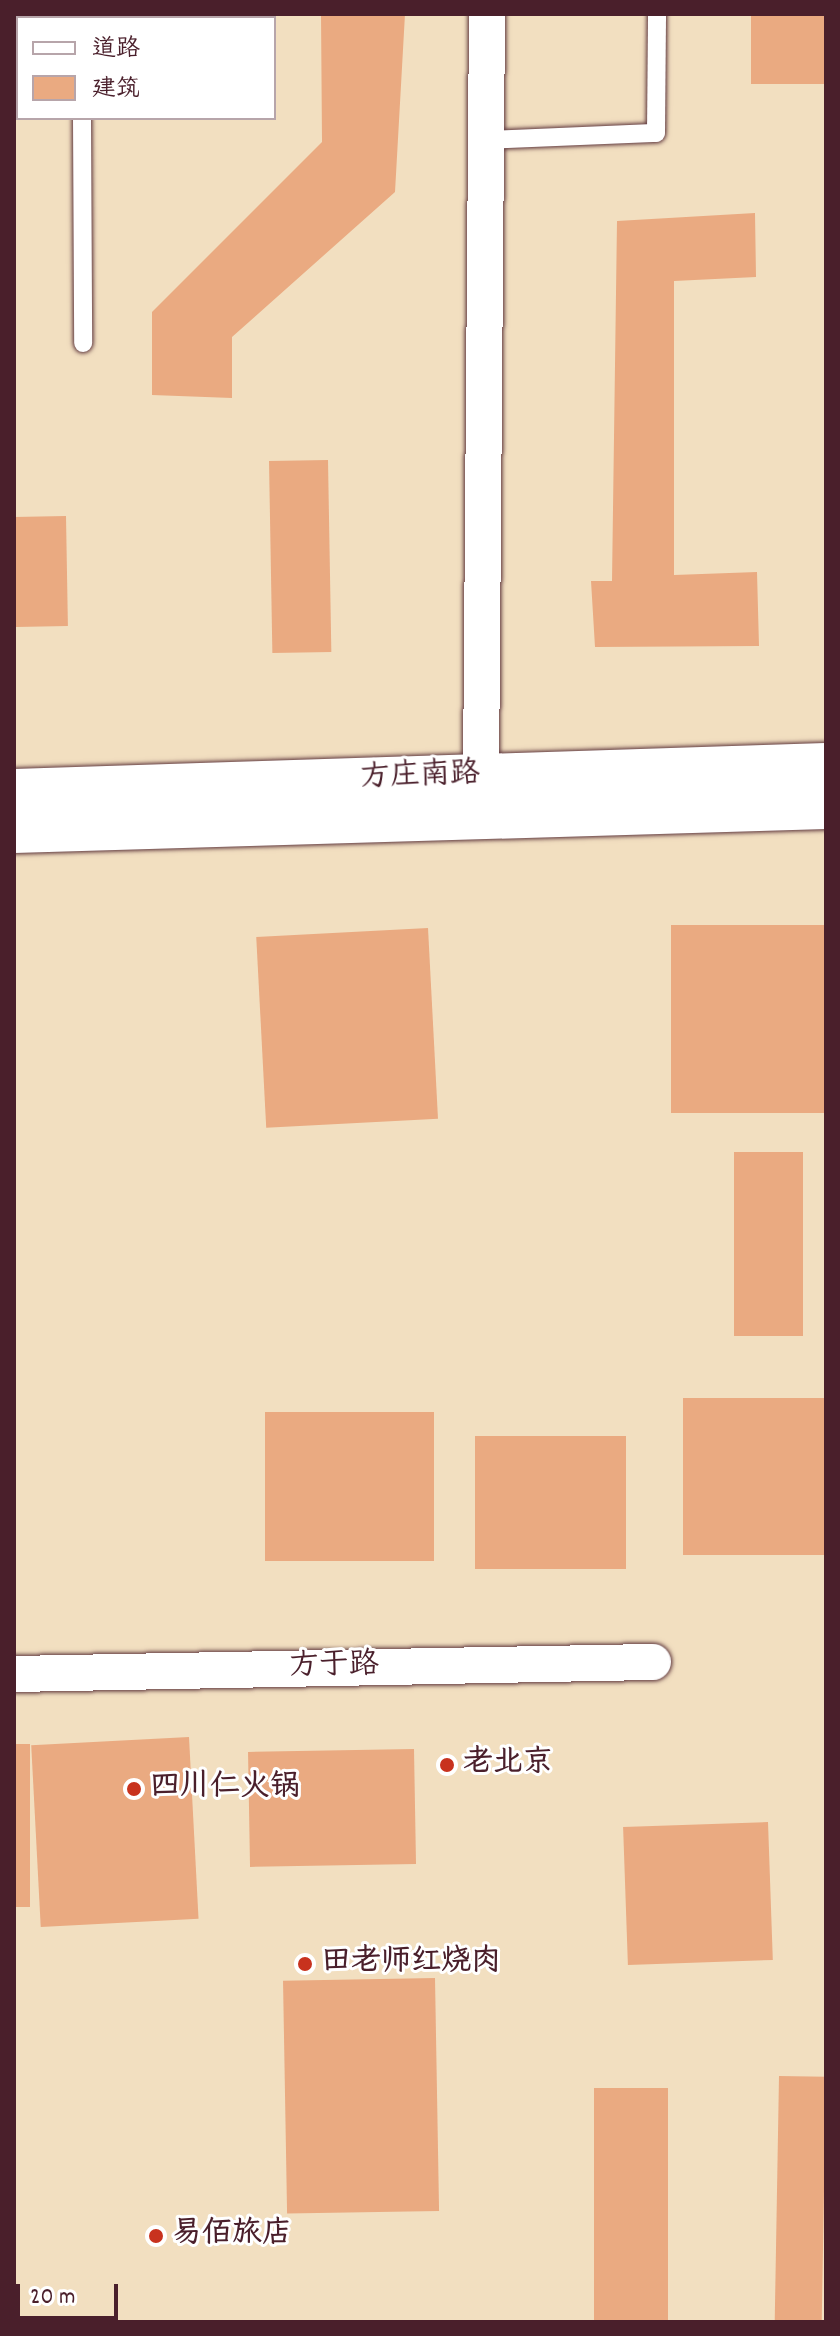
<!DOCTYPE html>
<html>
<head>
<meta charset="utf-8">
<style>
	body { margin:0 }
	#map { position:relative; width:840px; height:2336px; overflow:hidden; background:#f2dfc0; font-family:Dekko,"LXGW WenKai TC",sans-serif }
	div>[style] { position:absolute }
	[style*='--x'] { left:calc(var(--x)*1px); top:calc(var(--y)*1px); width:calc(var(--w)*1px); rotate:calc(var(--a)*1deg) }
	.building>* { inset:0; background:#eaaa81; transform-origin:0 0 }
	.roads { filter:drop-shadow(0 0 2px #633c41) drop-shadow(0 0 2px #633c41) }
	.service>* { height:18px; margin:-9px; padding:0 9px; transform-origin:9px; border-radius:9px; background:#fff }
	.minor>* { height:36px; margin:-18px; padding:0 18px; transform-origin:18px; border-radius:18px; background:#fff }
	.secondary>* { height:44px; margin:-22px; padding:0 22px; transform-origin:22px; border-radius:22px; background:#fff }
	.dots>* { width:22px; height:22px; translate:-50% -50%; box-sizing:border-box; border:4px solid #fff; border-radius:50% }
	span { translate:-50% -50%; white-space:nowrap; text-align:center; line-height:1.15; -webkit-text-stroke:6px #fff; paint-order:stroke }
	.street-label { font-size:30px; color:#4a1f2b }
	.poi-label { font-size:30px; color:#4a1f2b; font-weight:700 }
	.left { translate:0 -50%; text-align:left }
	.frame { position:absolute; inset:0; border:16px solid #4a1f2b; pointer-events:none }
	.legend { position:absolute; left:16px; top:16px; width:260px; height:104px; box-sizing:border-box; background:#fff; border:2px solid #b7a5aa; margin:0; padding:10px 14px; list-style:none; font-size:24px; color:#4a1f2b }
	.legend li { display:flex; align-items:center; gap:16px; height:40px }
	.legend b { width:40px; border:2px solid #b7a5aa }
	.scale { position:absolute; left:16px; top:2284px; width:102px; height:36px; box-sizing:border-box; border:4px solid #4a1f2b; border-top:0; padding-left:10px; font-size:24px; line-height:28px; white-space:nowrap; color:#4a1f2b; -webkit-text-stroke:6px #fff; paint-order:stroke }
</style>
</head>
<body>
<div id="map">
	<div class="building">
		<i style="left:115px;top:14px;width:69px;height:4px"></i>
		<i style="clip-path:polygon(321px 14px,405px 14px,395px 192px,232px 337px,232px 398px,152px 395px,152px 312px,322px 142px)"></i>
		<i style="left:751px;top:14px;width:75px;height:70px"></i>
		<i style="clip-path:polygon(755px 213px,756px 277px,674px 281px,674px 575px,757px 572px,759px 646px,595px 647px,591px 581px,612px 581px,617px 221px)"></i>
		<i style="left:328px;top:460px;width:192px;height:59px;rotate:89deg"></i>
		<i style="left:66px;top:516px;width:110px;height:52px;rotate:89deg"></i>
		<i style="left:826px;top:925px;width:188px;height:155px;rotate:90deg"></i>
		<i style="left:428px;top:928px;width:191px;height:172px;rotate:87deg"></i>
		<i style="left:734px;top:1152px;width:69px;height:184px"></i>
		<i style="left:683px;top:1398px;width:143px;height:157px"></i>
		<i style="left:265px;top:1412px;width:169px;height:149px"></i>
		<i style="left:475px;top:1436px;width:151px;height:133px"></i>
		<i style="left:189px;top:1737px;width:182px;height:158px;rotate:87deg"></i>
		<i style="left:14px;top:1744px;width:16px;height:163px"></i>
		<i style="left:414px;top:1749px;width:115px;height:166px;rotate:89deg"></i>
		<i style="left:768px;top:1822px;width:138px;height:145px;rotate:88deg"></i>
		<i style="left:435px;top:1978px;width:233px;height:152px;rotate:89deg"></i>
		<i style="left:779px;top:2076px;width:47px;height:246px;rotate:1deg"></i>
		<i style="left:594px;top:2088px;width:74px;height:234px"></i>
	</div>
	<div class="roads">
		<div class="service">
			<i style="--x:82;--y:14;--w:4;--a:90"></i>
			<i style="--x:82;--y:118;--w:225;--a:89.7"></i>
			<i style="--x:486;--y:140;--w:170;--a:-2.4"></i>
			<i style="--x:656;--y:133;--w:119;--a:-89.5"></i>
		</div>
		<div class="minor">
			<i style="--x:481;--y:776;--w:762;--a:-89.55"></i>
			<i style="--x:14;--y:1674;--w:639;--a:-1.08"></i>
		</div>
		<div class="secondary">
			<i style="--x:14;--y:791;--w:812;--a:-1.83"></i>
			<i style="--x:14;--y:831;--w:812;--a:-1.69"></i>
		</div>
	</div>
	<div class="dots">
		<i style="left:447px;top:1765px;background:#c8321e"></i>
		<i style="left:134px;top:1789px;background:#c8321e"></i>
		<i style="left:305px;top:1964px;background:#c8321e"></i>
		<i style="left:156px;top:2236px;background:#c8321e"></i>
	</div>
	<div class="street-label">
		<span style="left:420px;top:778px;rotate:-2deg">方庄南路</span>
		<span style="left:334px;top:1668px;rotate:-1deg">方于路</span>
	</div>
	<div class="poi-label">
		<span class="left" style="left:463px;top:1765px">老北京</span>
		<span class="left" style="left:150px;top:1789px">四川仁火锅</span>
		<span class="left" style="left:321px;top:1964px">田老师红烧肉</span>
		<span class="left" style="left:172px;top:2236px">易佰旅店</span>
	</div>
	<div class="frame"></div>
	<ul class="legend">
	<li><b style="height:10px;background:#fff"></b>道路</li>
	<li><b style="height:22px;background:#eaaa81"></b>建筑</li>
	</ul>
	<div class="scale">20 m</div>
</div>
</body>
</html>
